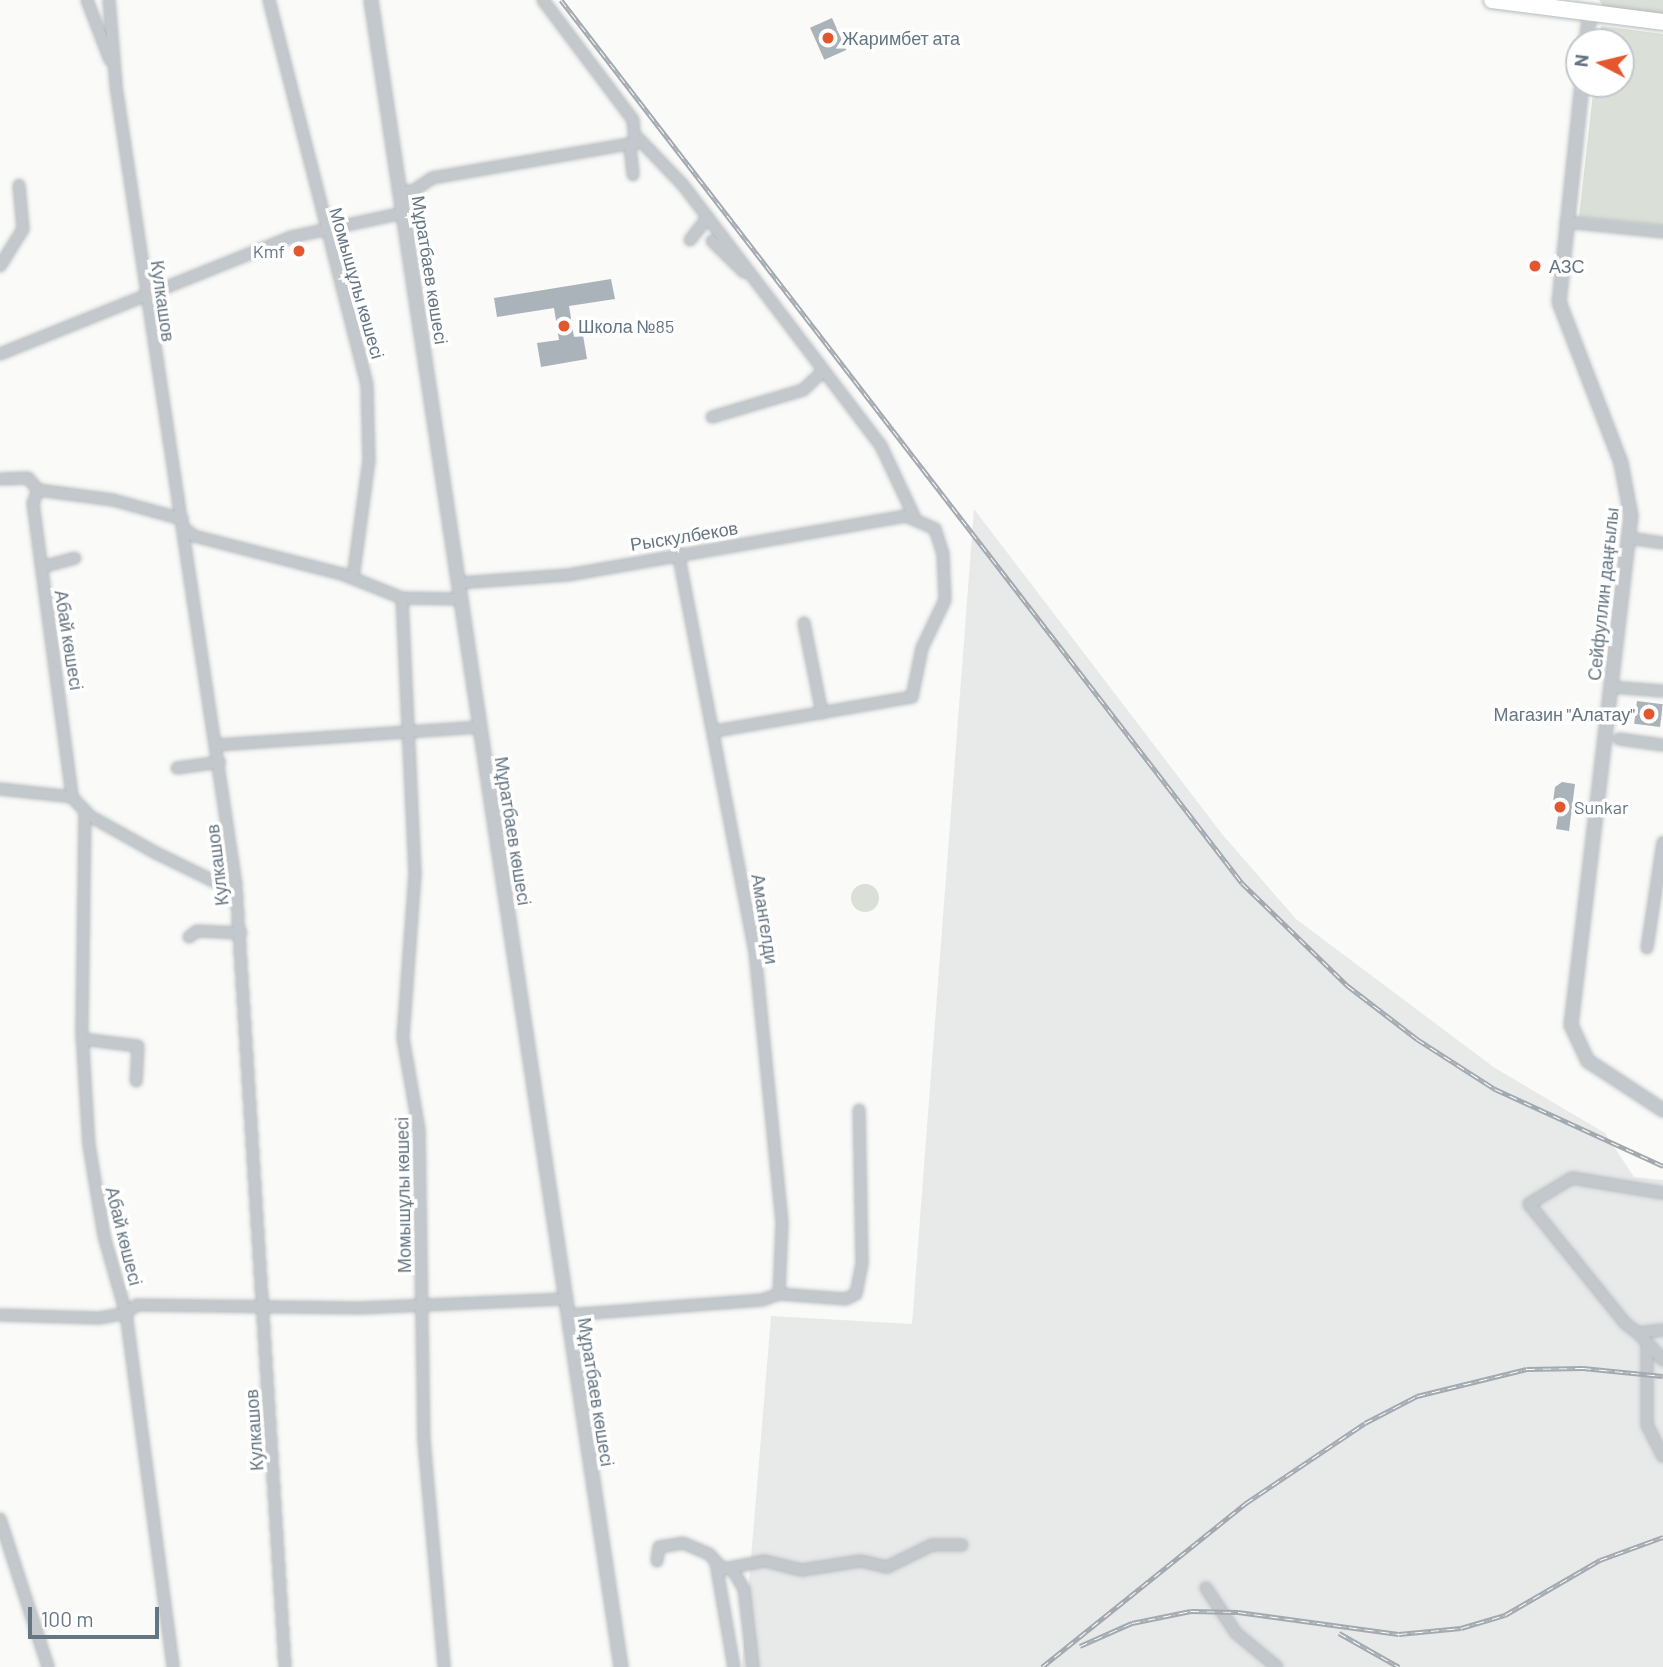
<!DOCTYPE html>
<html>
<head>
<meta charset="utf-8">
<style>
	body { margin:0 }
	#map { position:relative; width:1663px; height:1667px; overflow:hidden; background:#fafaf8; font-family:Barlow,sans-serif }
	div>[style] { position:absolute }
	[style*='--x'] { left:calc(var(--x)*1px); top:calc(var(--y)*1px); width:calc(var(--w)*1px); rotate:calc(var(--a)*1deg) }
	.built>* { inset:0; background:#e8e9e9 }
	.green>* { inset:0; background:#dadfd7 }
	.round { border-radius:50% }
	.building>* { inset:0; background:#aab3b9; transform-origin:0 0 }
	.roads { filter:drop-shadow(0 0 2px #b5babe) drop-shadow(0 0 2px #b5babe) }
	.minor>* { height:10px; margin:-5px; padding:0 5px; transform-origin:5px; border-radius:5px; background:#c3c8cc }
	.tertiary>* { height:12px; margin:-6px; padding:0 6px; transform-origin:6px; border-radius:6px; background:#c3c8cc }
	.primary>* { height:16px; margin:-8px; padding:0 8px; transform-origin:8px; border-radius:8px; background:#fff }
	.rail>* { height:5px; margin-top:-2.5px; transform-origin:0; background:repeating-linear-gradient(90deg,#fff 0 8px,#a2aab0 0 16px); box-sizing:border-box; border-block:2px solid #a2aab0 }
	.dots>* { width:19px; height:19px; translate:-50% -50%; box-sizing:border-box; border:4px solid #fff; border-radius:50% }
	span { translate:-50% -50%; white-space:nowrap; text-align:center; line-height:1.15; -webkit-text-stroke:7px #fff; paint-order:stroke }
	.poi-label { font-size:18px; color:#657683 }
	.left { translate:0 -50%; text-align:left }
	.right { translate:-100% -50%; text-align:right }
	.street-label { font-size:18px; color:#657683 }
	.north { position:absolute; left:1565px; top:28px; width:70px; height:70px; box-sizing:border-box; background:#fff; border:2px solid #c1c8cd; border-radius:50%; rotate:277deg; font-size:19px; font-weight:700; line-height:28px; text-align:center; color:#657683 }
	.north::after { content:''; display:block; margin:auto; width:24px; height:32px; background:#e4572e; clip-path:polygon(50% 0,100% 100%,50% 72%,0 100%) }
	.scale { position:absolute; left:28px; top:1607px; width:131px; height:32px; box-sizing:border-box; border:4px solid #657683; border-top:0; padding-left:9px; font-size:21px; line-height:24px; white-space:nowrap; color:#657683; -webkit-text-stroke:5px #fff; paint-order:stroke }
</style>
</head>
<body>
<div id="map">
	<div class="built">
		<i style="clip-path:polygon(974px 509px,1222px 834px,1296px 919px,1495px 1068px,1605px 1133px,1634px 1177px,1663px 1180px,1663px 1667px,742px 1667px,771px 1316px,912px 1324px)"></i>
	</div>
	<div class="green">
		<i style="clip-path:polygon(1599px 0,1663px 0,1663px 15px,1604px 7px)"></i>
		<i style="clip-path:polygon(1601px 26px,1663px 34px,1663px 226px,1579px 217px,1594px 84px,1621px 84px,1621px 42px,1599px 42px)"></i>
		<i class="round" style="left:851px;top:884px;width:28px;height:28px"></i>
	</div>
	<div class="building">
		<i style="left:832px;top:18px;width:35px;height:24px;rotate:66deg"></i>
		<i style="clip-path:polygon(611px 279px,615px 299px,569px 306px,574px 337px,583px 335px,587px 359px,541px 367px,537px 343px,559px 340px,554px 308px,497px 317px,494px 298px)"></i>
		<i style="left:1637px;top:701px;width:26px;height:23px;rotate:7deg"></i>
		<i style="clip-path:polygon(1562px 782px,1575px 784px,1569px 831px,1556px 829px,1559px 810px,1552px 809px,1555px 787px)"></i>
	</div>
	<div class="roads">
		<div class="minor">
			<i style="--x:87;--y:0;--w:64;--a:69"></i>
			<i style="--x:109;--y:0;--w:86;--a:85.3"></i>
			<i style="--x:116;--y:86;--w:808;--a:81.46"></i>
			<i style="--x:236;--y:885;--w:784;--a:86.41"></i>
			<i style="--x:269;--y:0;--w:397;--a:75.7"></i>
			<i style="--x:367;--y:385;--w:75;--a:88.5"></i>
			<i style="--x:369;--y:460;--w:119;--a:97.7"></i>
			<i style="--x:638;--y:138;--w:65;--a:46.2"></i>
			<i style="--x:683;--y:185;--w:328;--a:52.8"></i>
			<i style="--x:881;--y:446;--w:77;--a:64.8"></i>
			<i style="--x:630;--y:146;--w:29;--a:84"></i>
			<i style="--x:401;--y:192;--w:12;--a:-5"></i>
			<i style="--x:413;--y:191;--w:23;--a:-34"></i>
			<i style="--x:432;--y:178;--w:206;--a:-9.8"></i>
			<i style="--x:635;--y:143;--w:23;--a:-95"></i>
			<i style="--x:633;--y:120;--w:150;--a:-126.9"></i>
			<i style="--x:1566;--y:222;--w:98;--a:5.9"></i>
			<i style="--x:690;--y:240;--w:29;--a:-52"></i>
			<i style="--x:712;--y:241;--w:45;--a:44.1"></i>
			<i style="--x:0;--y:266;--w:44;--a:-58.1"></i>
			<i style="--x:23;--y:229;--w:44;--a:-95.2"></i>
			<i style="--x:0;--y:354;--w:314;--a:-21.9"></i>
			<i style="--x:291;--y:237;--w:115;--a:-12.1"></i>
			<i style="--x:712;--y:417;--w:95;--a:-16.5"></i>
			<i style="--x:803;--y:390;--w:25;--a:-43"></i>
			<i style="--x:0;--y:479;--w:28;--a:-2"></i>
			<i style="--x:28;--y:478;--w:16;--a:50"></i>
			<i style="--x:38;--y:490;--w:14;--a:111"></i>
			<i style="--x:33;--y:503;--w:297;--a:82.4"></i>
			<i style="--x:38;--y:490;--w:76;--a:7.6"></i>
			<i style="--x:113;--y:500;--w:72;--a:15.4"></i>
			<i style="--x:184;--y:528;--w:13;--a:39"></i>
			<i style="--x:194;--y:536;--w:153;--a:14.4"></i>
			<i style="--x:342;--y:574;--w:65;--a:21.8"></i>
			<i style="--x:402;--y:598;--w:60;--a:1"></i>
			<i style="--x:1628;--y:538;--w:35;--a:8"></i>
			<i style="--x:678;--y:552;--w:407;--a:79.1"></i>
			<i style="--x:755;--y:952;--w:272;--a:84.3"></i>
			<i style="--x:782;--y:1223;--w:71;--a:92.4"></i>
			<i style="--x:42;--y:567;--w:34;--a:-15"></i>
			<i style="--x:459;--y:583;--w:109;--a:-4.2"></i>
			<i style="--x:568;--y:575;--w:343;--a:-9.9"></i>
			<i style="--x:906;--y:516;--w:32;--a:24"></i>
			<i style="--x:935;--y:529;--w:26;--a:72"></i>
			<i style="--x:943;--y:554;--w:46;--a:87.5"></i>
			<i style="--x:945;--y:600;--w:53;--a:115.6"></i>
			<i style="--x:922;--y:648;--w:50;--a:101.5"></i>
			<i style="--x:912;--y:697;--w:199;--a:170.2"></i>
			<i style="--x:402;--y:598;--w:276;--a:87.3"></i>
			<i style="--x:415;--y:874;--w:164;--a:94.2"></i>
			<i style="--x:403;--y:1038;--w:93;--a:80.1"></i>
			<i style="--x:419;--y:1130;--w:311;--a:89.1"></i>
			<i style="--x:424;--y:1441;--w:227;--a:84.9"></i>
			<i style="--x:804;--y:623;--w:92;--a:78.7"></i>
			<i style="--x:1611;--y:687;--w:52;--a:4.4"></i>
			<i style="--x:1619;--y:739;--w:44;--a:7.8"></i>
			<i style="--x:217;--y:745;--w:264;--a:-3.9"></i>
			<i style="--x:177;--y:768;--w:43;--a:-7.9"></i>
			<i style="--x:0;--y:789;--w:72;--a:6.3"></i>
			<i style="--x:72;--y:797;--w:26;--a:47"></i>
			<i style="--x:90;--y:816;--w:76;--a:29.3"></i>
			<i style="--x:156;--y:853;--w:73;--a:25.9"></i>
			<i style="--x:222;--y:885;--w:14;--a:0"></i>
			<i style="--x:85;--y:810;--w:222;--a:90.8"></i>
			<i style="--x:82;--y:1032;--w:113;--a:86.5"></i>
			<i style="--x:89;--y:1145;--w:92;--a:80.6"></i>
			<i style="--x:104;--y:1236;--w:80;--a:74.1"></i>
			<i style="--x:126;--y:1313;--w:357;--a:82.4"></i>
			<i style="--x:189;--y:937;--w:10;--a:-37"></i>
			<i style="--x:197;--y:931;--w:44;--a:2.6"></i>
			<i style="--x:1647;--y:948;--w:107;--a:-81.4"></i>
			<i style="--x:82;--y:1039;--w:56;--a:7.1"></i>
			<i style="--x:138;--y:1046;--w:35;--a:93"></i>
			<i style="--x:1663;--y:1193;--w:92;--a:-170.6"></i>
			<i style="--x:1572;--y:1178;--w:50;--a:148.8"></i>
			<i style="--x:1529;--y:1204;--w:154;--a:51.1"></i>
			<i style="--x:1626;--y:1324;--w:15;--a:37"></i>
			<i style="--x:1638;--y:1333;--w:25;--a:-7"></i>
			<i style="--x:0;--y:1315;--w:99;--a:1.7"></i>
			<i style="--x:99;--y:1318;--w:27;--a:-10"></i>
			<i style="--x:126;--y:1313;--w:14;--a:-36"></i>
			<i style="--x:137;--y:1305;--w:223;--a:0.8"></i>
			<i style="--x:360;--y:1308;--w:204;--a:-2.5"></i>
			<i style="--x:567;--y:1315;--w:196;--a:-4.4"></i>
			<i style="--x:762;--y:1300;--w:18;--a:-19"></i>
			<i style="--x:779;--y:1294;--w:67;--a:4.3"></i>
			<i style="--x:846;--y:1299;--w:11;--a:-27"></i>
			<i style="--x:856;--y:1294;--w:33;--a:-79"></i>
			<i style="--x:862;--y:1262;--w:152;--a:-91.1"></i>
			<i style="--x:1638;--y:1333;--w:37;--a:47"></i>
			<i style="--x:1647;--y:1346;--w:79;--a:90"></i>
			<i style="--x:1647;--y:1425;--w:35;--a:63"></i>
			<i style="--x:0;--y:1519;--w:156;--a:72"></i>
			<i style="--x:657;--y:1561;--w:14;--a:-82"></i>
			<i style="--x:659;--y:1547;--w:24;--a:-9"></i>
			<i style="--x:683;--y:1543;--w:28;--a:23"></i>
			<i style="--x:709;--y:1554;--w:21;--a:47"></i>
			<i style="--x:723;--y:1569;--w:43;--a:-10.8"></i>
			<i style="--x:765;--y:1561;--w:38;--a:14"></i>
			<i style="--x:802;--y:1570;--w:60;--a:-8.7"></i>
			<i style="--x:861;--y:1561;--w:27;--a:13"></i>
			<i style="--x:887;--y:1567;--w:50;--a:-26.1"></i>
			<i style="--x:932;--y:1545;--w:30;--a:0"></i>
			<i style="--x:716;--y:1563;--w:106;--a:80.2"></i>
			<i style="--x:732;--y:1569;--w:23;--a:59"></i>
			<i style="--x:744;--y:1589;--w:79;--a:83.4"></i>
			<i style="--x:1206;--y:1588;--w:54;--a:56.3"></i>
			<i style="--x:1236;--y:1633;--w:53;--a:39.7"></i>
		</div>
		<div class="tertiary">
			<i style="--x:371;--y:0;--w:1686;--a:81.47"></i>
			<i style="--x:1586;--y:42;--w:29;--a:-82"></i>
			<i style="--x:1582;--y:84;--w:219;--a:96"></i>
			<i style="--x:1559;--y:302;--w:173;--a:68.9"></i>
			<i style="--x:1621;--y:463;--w:54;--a:79.3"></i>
			<i style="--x:1631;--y:516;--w:513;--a:96.72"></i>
			<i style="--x:1571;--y:1025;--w:40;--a:65"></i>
			<i style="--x:1588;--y:1061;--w:90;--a:33.2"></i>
		</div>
		<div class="primary">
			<i style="--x:1492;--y:0;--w:172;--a:7.3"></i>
		</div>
	</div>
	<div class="rail">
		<i style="--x:561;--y:0;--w:1115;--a:52.36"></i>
		<i style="--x:1242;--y:883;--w:148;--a:44.2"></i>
		<i style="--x:1348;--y:986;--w:87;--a:37.5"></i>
		<i style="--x:1417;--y:1039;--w:93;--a:32.7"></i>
		<i style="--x:1495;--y:1089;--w:185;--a:24.6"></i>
		<i style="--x:1339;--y:1633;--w:69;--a:29.5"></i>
		<i style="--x:1080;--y:1646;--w:57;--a:-23.9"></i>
		<i style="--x:1132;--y:1623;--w:60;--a:-11.5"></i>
		<i style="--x:1191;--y:1611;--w:47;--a:1.2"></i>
		<i style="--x:1238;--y:1612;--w:162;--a:7.8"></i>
		<i style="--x:1399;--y:1634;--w:62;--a:-5.5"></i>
		<i style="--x:1461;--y:1628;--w:46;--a:-16.5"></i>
		<i style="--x:1505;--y:1615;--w:110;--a:-30.1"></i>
		<i style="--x:1600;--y:1560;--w:67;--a:-20.1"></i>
		<i style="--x:1042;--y:1667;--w:262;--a:-38.8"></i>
		<i style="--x:1246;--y:1503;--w:143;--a:-33.9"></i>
		<i style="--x:1365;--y:1423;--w:59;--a:-27.4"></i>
		<i style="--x:1417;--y:1396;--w:113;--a:-13.8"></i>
		<i style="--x:1527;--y:1369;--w:56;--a:-1"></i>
		<i style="--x:1583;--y:1368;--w:80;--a:5.7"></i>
	</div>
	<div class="dots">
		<i style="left:828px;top:38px;background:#e4572e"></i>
		<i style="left:299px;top:251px;background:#e4572e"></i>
		<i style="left:1535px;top:266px;background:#e4572e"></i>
		<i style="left:564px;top:326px;background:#e4572e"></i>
		<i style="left:1649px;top:714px;background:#e4572e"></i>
		<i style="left:1560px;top:807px;background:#e4572e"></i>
	</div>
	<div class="poi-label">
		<span class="left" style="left:842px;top:38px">Жаримбет ата</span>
		<span class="right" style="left:285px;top:251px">Kmf</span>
		<span class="left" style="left:1549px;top:266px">АЗС</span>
		<span class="left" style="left:578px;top:326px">Школа №85</span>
		<span class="right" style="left:1635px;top:714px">Магазин "Алатау"</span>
		<span class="left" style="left:1574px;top:807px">Sunkar</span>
	</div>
	<div class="street-label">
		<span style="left:430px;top:270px;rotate:81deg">Мұратбаев көшесі</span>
		<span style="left:357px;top:283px;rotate:74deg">Момышұлы көшесі</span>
		<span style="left:163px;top:301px;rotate:82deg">Кулкашов</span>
		<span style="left:684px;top:536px;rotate:-9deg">Рыскулбеков</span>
		<span style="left:1603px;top:594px;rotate:-84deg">Сейфуллин даңғылы</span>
		<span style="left:69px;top:640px;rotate:81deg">Абай көшесі</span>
		<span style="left:513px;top:831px;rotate:81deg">Мұратбаев көшесі</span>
		<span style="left:217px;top:865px;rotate:-97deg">Кулкашов</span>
		<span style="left:765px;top:919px;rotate:81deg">Амангелди</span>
		<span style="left:403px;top:1195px;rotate:-91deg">Момышұлы көшесі</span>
		<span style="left:124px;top:1236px;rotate:76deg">Абай көшесі</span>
		<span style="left:596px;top:1392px;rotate:81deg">Мұратбаев көшесі</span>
		<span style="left:254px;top:1430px;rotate:-94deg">Кулкашов</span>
	</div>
	<div class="north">N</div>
	<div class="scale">100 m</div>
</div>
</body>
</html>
